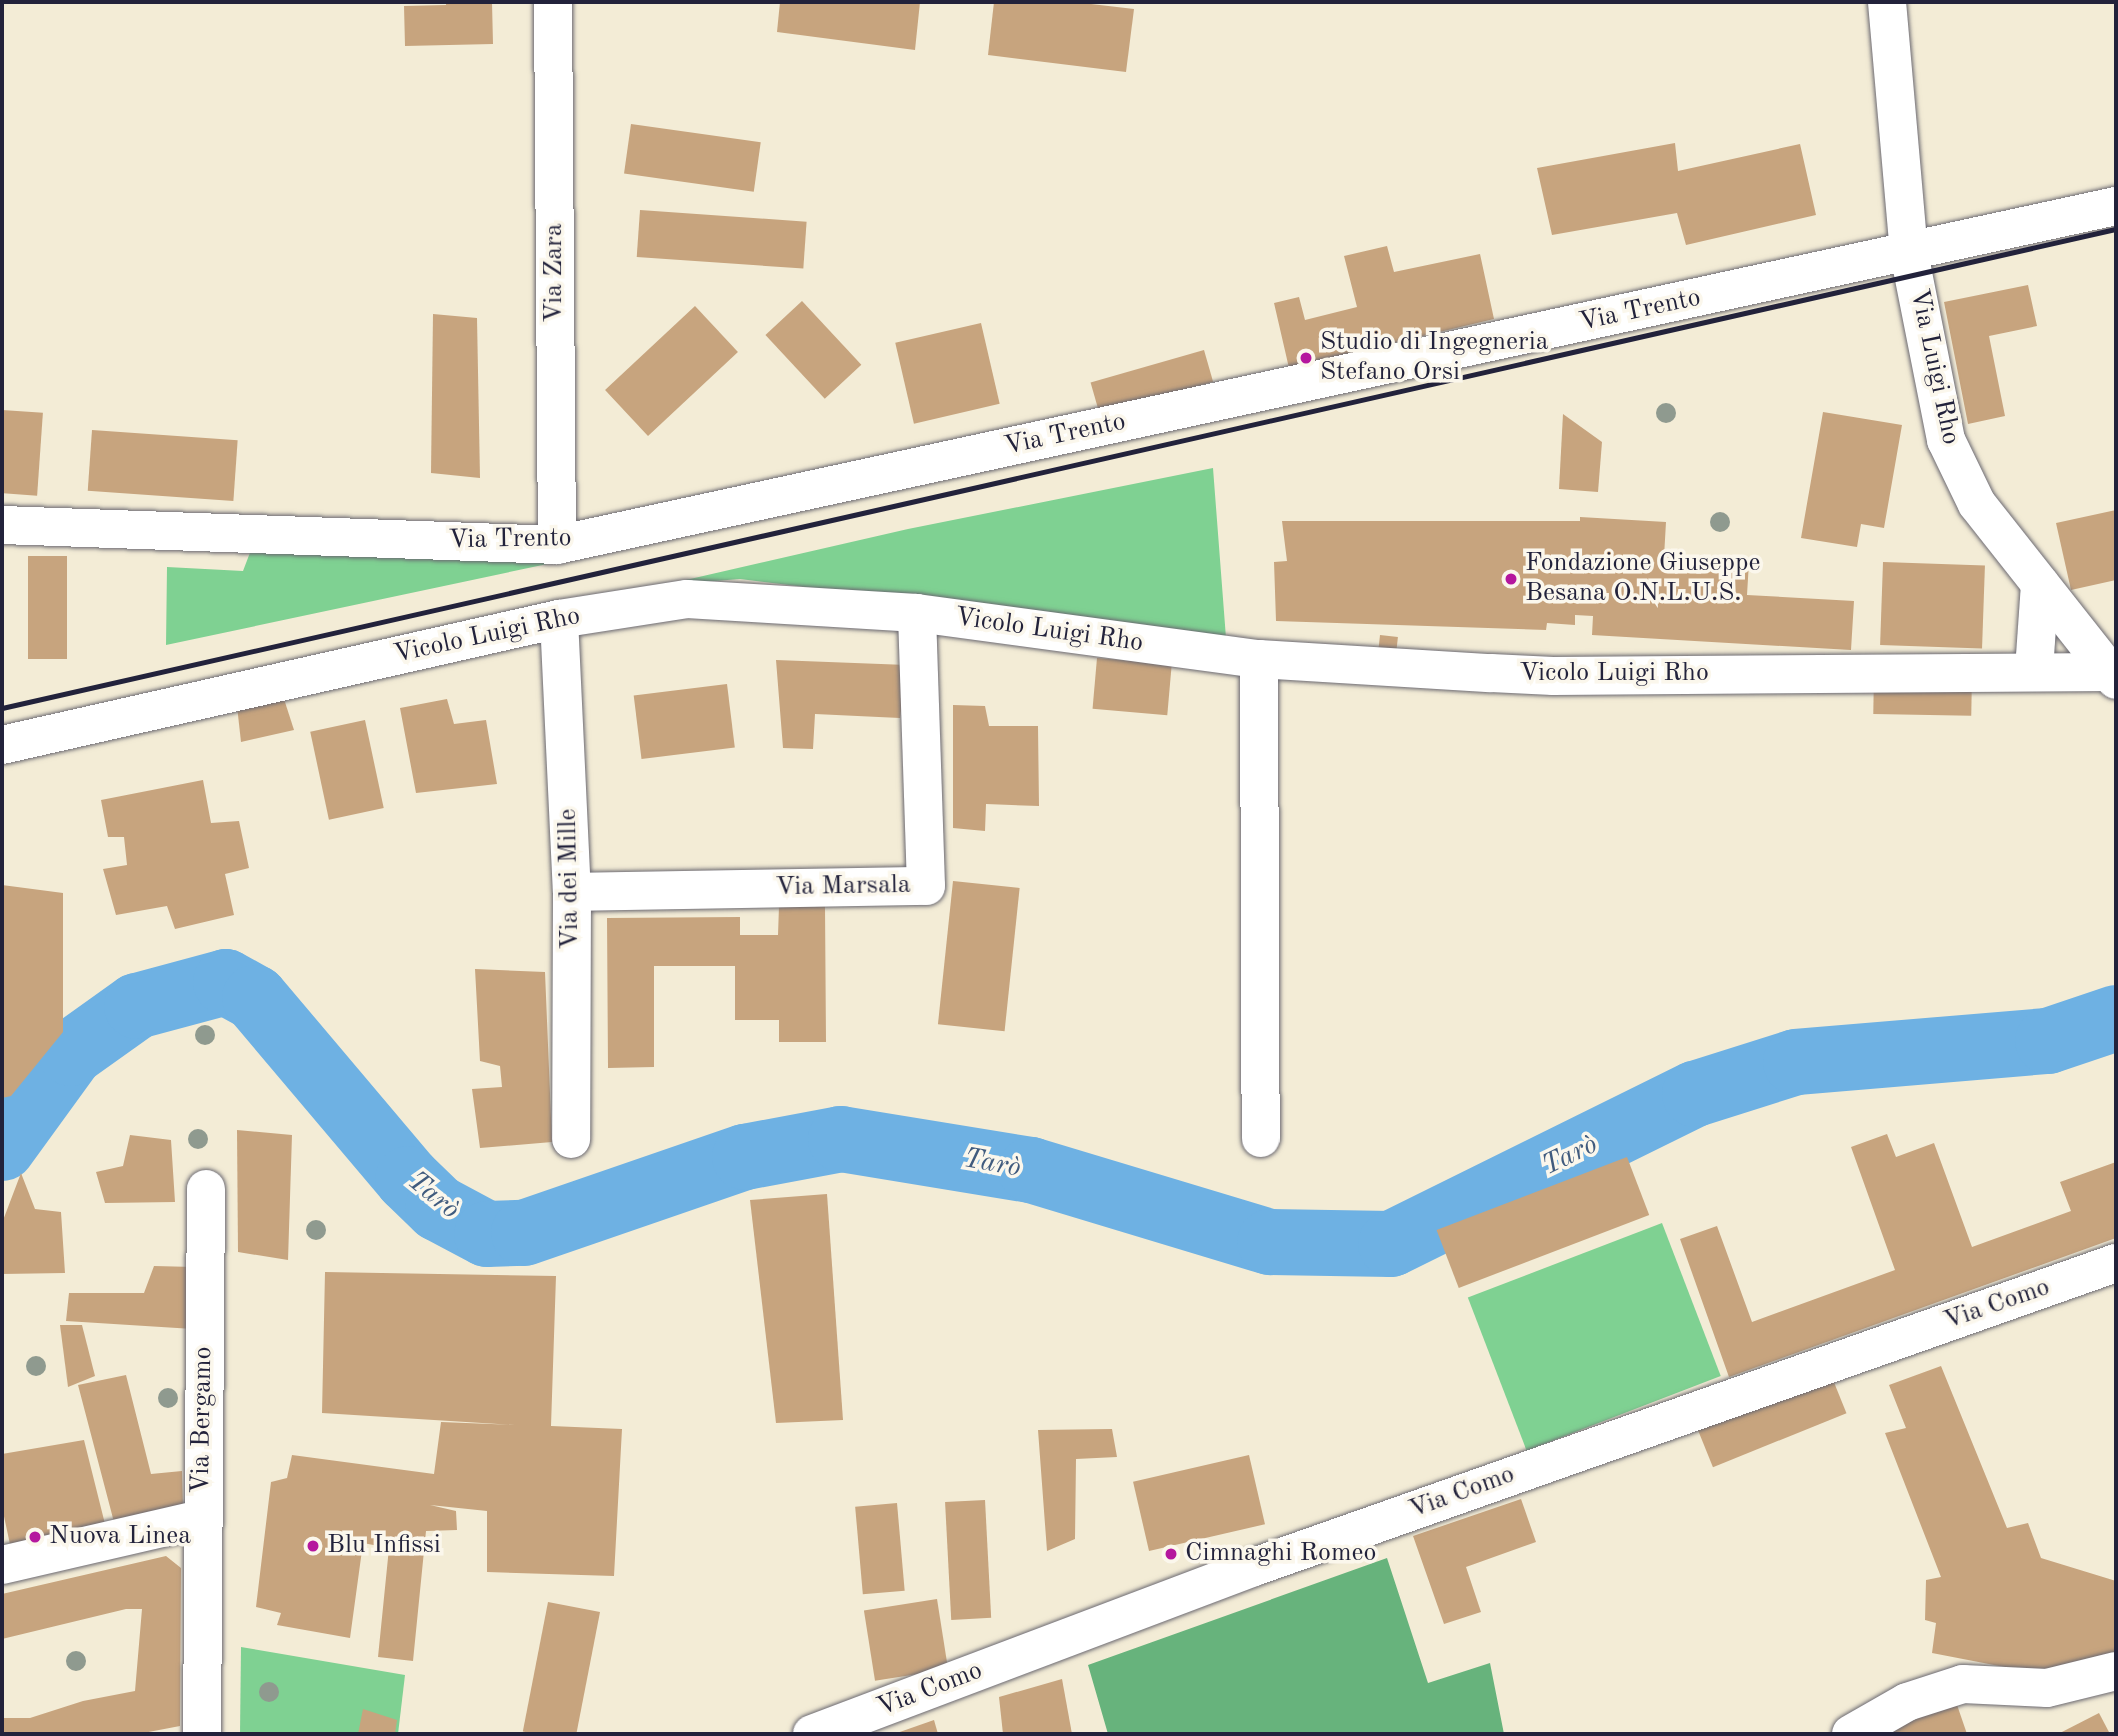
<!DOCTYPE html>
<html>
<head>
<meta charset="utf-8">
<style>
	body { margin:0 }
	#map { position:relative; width:2118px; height:1736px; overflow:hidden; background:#f3ecd6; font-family:"Old Standard TT",serif }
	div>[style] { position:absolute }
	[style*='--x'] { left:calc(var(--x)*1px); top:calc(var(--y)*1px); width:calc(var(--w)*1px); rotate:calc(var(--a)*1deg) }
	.green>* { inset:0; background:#7fd192; transform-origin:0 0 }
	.forest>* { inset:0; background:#67b37c }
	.river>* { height:66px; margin:-33px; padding:0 33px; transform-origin:33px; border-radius:33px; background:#6eb1e3 }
	.building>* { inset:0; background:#c7a47e; transform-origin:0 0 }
	.roads { filter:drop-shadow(0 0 2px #6b6971) drop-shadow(0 0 2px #6b6971) }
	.minor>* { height:38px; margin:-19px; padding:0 19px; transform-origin:19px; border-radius:19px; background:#fff }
	.rail>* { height:5px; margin:-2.5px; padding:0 2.5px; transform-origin:2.5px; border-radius:2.5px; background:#22223b }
	.trees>* { width:20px; height:20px; margin:-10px; border-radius:50%; background:#8f9a8f }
	.dots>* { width:19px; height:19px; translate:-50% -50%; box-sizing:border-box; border:4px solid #fbf7ec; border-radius:50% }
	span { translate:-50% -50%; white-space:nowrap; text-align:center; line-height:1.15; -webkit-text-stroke:7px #fbf7ec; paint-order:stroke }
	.street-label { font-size:26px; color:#22223b }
	.poi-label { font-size:26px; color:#22223b }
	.left { translate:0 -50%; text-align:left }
	.water-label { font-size:28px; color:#405b7e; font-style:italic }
	.frame { position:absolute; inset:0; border:4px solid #22223b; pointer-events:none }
</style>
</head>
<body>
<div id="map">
	<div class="green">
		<i style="clip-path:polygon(1213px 468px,1226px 638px,740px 579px,664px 585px,908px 529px)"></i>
		<i style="clip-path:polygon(251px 550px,552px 563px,166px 645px,167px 567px,243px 571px)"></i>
		<i style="left:1662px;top:1223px;width:164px;height:208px;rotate:69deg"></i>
		<i style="clip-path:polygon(241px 1647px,405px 1675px,398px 1734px,240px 1734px)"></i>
	</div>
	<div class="forest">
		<i style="clip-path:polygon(1387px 1558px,1428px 1683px,1490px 1663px,1504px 1734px,1108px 1734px,1088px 1665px)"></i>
	</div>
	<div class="river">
		<i style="--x:2;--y:1148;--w:117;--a:-54"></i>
		<i style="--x:71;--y:1053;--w:81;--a:-35.5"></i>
		<i style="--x:137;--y:1006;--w:92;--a:-15.1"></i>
		<i style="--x:226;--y:982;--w:33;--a:29"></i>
		<i style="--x:255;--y:998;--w:237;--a:49.8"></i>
		<i style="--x:408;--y:1179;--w:42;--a:44"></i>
		<i style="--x:438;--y:1208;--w:55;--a:28"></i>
		<i style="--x:487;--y:1234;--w:37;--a:-2"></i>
		<i style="--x:524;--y:1233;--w:234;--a:-19"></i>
		<i style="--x:745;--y:1157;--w:98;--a:-10.6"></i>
		<i style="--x:841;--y:1139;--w:193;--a:9.3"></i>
		<i style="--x:1031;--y:1170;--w:250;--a:16.8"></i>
		<i style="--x:1270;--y:1242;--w:121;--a:0.9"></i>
		<i style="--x:1391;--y:1244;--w:339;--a:-26.3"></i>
		<i style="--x:1695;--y:1094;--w:106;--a:-17.6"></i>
		<i style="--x:1796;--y:1062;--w:253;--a:-4.8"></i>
		<i style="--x:2048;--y:1041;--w:72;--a:-18.7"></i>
	</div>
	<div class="building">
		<i style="clip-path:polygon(446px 2px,492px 2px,493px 44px,405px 46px,404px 6px,446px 5px)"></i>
		<i style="clip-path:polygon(780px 2px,920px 2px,915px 50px,777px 32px)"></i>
		<i style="clip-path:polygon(994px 2px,1074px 2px,1134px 9px,1126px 72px,988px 55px)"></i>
		<i style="left:631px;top:124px;width:131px;height:50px;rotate:8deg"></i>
		<i style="clip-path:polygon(1675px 143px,1678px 171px,1800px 144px,1816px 215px,1686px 245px,1677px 213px,1552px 235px,1537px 168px)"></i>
		<i style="left:640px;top:210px;width:167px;height:47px;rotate:4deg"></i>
		<i style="clip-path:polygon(1387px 246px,1394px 272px,1480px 254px,1494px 319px,1289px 368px,1274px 303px,1299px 297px,1305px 320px,1357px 307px,1344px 256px)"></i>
		<i style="clip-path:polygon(2028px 285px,2037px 326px,1989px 336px,2005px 416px,1968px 424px,1944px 302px)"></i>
		<i style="left:802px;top:301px;width:87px;height:50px;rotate:47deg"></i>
		<i style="left:695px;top:306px;width:63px;height:123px;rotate:47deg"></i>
		<i style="clip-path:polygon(433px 314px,477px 318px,480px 478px,431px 473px)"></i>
		<i style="left:981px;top:323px;width:83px;height:88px;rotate:77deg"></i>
		<i style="left:1204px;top:350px;width:33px;height:118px;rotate:74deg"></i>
		<i style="left:2px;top:410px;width:41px;height:83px;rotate:4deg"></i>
		<i style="clip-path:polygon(1823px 412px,1902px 425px,1884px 528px,1861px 524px,1857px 547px,1801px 538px)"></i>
		<i style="clip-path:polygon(1563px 414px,1602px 442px,1598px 492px,1559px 489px)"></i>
		<i style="left:92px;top:430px;width:146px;height:61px;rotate:4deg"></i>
		<i style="clip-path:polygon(2116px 510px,2116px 580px,2071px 590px,2056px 523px)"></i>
		<i style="clip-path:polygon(1580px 517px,1666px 522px,1664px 557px,1749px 562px,1747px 595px,1854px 601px,1851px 650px,1592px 635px,1593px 616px,1575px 615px,1575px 625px,1547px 623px,1546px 630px,1276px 621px,1274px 562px,1287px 561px,1282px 521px,1580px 521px)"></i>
		<i style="left:28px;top:556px;width:39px;height:103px"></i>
		<i style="left:1883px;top:562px;width:102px;height:83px;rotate:2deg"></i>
		<i style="left:1380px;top:635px;width:18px;height:15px;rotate:6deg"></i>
		<i style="left:1097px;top:658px;width:75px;height:51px;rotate:5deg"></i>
		<i style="clip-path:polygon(776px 660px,907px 665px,900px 718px,815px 714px,813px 749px,783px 748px)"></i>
		<i style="left:1874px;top:672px;width:98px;height:42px;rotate:1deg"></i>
		<i style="left:727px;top:684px;width:64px;height:94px;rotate:83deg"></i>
		<i style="clip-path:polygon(284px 699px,294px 730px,241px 742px,237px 706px)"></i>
		<i style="clip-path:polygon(447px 699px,454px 724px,486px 720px,497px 784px,416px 793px,400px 708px)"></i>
		<i style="clip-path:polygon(953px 705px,985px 706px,989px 726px,1038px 726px,1039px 806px,986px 804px,985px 831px,953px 828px)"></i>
		<i style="left:365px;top:720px;width:90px;height:56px;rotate:78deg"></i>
		<i style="clip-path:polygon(203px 780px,211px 823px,239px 821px,249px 868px,225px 874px,234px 915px,175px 929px,167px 906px,116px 915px,103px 869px,127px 865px,124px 837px,108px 837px,101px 800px)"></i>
		<i style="left:953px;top:881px;width:67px;height:144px;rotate:6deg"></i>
		<i style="clip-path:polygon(2px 885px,63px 893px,63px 1032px,11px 1096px,2px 1098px)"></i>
		<i style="clip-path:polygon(779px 906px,825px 906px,826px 1042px,779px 1042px,779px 1020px,735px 1020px,735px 966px,654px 966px,654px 1067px,608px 1068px,607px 918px,740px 917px,740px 935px,778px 935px)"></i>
		<i style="clip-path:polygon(475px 969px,545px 972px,552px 1142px,480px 1148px,472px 1089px,502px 1087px,500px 1066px,480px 1061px)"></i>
		<i style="clip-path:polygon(237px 1130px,292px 1135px,288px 1260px,238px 1252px)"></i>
		<i style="clip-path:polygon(1887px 1134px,1896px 1157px,1934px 1143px,1972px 1247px,2071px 1211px,2060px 1182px,2116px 1162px,2116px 1238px,1729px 1377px,1680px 1239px,1717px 1226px,1752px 1322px,1895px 1270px,1851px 1147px)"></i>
		<i style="clip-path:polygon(130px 1135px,171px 1140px,175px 1202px,105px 1203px,96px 1172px,123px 1166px)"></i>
		<i style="left:1627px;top:1157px;width:62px;height:204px;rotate:69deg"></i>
		<i style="clip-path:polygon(21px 1173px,35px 1209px,61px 1212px,65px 1273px,2px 1274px,2px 1223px)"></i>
		<i style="clip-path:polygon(827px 1194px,843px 1420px,776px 1423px,750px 1200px)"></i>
		<i style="clip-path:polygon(154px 1266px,194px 1267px,193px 1329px,66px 1321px,69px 1293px,144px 1293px)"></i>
		<i style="clip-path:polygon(325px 1272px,556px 1276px,551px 1426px,622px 1429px,614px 1576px,487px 1572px,487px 1511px,430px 1505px,456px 1511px,457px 1530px,426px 1531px,413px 1661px,378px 1657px,389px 1548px,363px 1543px,350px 1638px,277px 1625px,281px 1613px,256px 1607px,271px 1482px,287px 1478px,292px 1455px,434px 1474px,441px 1422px,515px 1425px,322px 1413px)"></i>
		<i style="clip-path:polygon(60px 1325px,82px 1325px,95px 1376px,68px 1387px)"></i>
		<i style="left:1827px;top:1365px;width:52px;height:144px;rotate:68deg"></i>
		<i style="clip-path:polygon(1941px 1366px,2007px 1528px,2028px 1523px,2041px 1558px,2116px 1581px,2116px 1657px,2056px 1677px,1932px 1653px,1936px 1623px,1925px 1620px,1926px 1580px,1941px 1577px,1885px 1433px,1906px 1428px,1889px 1385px)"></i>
		<i style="clip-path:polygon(126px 1375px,151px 1474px,182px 1471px,183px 1508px,115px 1526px,78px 1385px)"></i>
		<i style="clip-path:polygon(1112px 1429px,1117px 1457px,1076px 1459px,1075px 1539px,1047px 1551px,1038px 1430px)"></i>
		<i style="clip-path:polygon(84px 1440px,106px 1528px,11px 1549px,2px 1507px,2px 1454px)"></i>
		<i style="left:1249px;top:1455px;width:71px;height:119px;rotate:77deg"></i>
		<i style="clip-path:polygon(1521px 1499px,1536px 1542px,1466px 1567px,1481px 1612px,1444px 1624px,1413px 1536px)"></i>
		<i style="left:985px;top:1500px;width:118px;height:40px;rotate:87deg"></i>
		<i style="left:897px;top:1503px;width:88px;height:42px;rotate:85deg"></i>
		<i style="clip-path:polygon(166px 1556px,181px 1568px,180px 1726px,138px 1734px,2px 1734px,2px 1718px,30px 1718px,83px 1701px,135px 1691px,142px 1609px,126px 1609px,2px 1639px,2px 1594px)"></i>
		<i style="left:937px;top:1599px;width:71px;height:74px;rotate:81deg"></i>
		<i style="left:548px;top:1602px;width:53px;height:132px;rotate:11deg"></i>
		<i style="clip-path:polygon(1062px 1679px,1072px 1734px,1003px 1734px,999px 1697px)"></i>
		<i style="clip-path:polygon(1956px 1702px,1967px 1734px,1892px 1734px,1889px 1723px)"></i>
		<i style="clip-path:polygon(363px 1709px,397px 1720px,395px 1734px,358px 1734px)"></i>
		<i style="clip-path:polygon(2099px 1713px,2110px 1734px,2058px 1734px)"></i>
		<i style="clip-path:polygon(934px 1720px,938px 1734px,894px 1734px)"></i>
	</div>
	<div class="roads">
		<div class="minor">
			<i style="--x:553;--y:2;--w:543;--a:89.58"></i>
			<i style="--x:1887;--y:2;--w:252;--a:85"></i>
			<i style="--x:1909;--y:253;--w:191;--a:78.8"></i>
			<i style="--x:1946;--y:440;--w:71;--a:64.2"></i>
			<i style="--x:1977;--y:504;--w:224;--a:51.7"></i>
			<i style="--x:2;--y:525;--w:555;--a:2.06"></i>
			<i style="--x:557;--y:545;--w:1595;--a:-12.27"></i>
			<i style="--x:559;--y:619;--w:273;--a:87.3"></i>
			<i style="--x:572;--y:892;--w:247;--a:90.2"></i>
			<i style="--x:1259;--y:659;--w:479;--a:89.8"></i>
			<i style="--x:2034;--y:670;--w:86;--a:-86"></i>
			<i style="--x:2;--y:745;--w:571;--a:-12.75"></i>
			<i style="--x:559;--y:619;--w:130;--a:-8.9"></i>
			<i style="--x:687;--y:599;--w:230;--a:3.5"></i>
			<i style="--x:917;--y:613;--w:345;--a:7.7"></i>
			<i style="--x:1259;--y:659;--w:232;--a:3.5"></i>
			<i style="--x:1491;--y:673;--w:62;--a:2.8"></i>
			<i style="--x:1553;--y:676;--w:559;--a:-0.41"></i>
			<i style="--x:572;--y:892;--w:354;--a:-1"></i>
			<i style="--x:926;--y:886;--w:273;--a:-91.9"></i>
			<i style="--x:2;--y:1565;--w:205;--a:-13"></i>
			<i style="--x:202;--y:1734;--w:545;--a:-89.58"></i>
			<i style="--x:812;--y:1734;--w:472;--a:-20.7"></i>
			<i style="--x:1254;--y:1567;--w:914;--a:-19.43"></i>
			<i style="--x:1851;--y:1734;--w:64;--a:-29.7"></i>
			<i style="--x:1907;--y:1702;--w:59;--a:-17.8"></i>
			<i style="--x:1963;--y:1684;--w:84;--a:2.7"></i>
			<i style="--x:2047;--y:1688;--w:71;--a:-13.8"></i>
		</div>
	</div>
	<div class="rail">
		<i style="--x:2;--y:708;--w:2168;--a:-12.77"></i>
	</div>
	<div class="trees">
		<i style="left:1666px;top:413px"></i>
		<i style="left:1720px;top:522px"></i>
		<i style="left:205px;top:1035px"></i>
		<i style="left:198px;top:1139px"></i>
		<i style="left:316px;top:1230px"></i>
		<i style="left:36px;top:1366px"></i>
		<i style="left:168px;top:1398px"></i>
		<i style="left:76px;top:1661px"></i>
		<i style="left:269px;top:1692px"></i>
	</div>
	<div class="dots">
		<i style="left:1306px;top:358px;background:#b5179e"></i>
		<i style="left:1511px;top:579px;background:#b5179e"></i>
		<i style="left:35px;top:1537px;background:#b5179e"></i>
		<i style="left:313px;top:1546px;background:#b5179e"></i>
		<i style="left:1171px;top:1554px;background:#b5179e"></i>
	</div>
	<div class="street-label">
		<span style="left:555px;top:273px;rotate:-90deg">Via Zara</span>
		<span style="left:1640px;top:311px;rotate:-12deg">Via Trento</span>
		<span style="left:1934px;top:367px;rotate:78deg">Via Luigi Rho</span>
		<span style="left:1065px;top:435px;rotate:-12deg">Via Trento</span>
		<span style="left:510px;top:540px;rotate:-1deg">Via Trento</span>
		<span style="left:1049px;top:631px;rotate:8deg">Vicolo Luigi Rho</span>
		<span style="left:487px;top:636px;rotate:-12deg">Vicolo Luigi Rho</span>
		<span style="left:1614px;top:674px">Vicolo Luigi Rho</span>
		<span style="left:570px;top:879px;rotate:-91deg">Via dei Mille</span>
		<span style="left:843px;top:887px;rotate:-1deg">Via Marsala</span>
		<span style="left:1997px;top:1305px;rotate:-19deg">Via Como</span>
		<span style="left:203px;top:1420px;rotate:-89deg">Via Bergamo</span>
		<span style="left:1462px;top:1493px;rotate:-20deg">Via Como</span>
		<span style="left:930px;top:1690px;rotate:-21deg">Via Como</span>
	</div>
	<div class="poi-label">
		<span class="left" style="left:1320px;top:358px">Studio di Ingegneria<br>Stefano Orsi</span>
		<span class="left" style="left:1525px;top:579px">Fondazione Giuseppe<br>Besana O.N.L.U.S.</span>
		<span class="left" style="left:49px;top:1537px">Nuova Linea</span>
		<span class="left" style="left:327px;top:1546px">Blu Infissi</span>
		<span class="left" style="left:1185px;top:1554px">Cimnaghi Romeo</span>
	</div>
	<div class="water-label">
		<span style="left:1570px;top:1156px;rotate:-26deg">Tarò</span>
		<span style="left:992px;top:1164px;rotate:10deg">Tarò</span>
		<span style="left:433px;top:1196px;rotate:39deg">Tarò</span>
	</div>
	<div class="frame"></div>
</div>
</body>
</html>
